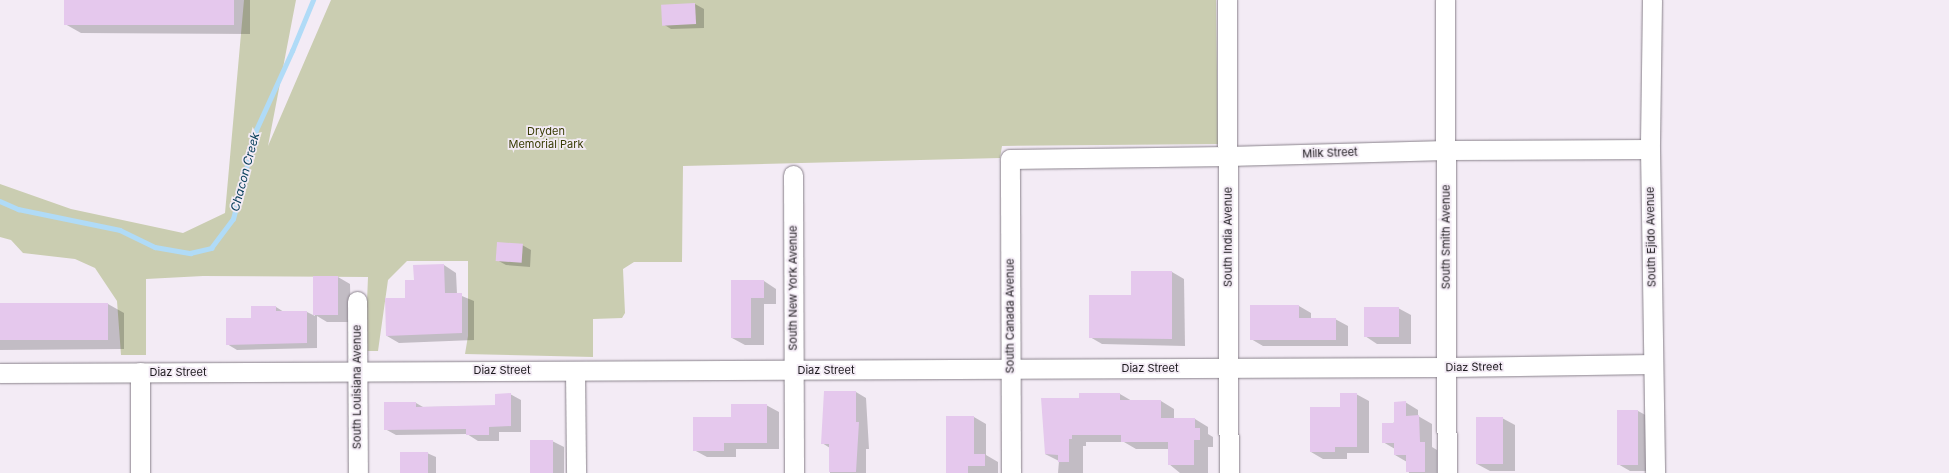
<!DOCTYPE html>
<html>
<head>
<meta charset="utf-8">
<style>
	body { margin:0 }
	#map { position:relative; width:1949px; height:473px; overflow:hidden; background:#f3ebf5; font-family:Inter,sans-serif }
	div>[style] { position:absolute }
	[style*='--x'] { left:calc(var(--x)*1px); top:calc(var(--y)*1px); width:calc(var(--w)*1px); rotate:calc(var(--a)*1deg) }
	.green>* { inset:0; background:#cacdb1 }
	.shadow>* { inset:0; background:#0003 }
	.stream>* { height:4.5px; margin:-2.25px; padding:0 2.25px; transform-origin:2.25px; border-radius:2.25px; background:#b0dbf7 }
	.building>* { inset:0; background:#e5c8ed; transform-origin:0 0 }
	.roads { filter:drop-shadow(0 0 1px #89828b) drop-shadow(0 0 1px #89828b) }
	.minor>* { height:19px; margin:-9.5px; padding:0 9.5px; transform-origin:9.5px; border-radius:9.5px; background:#fff }
	span { translate:-50% -50%; white-space:nowrap; text-align:center; line-height:1.15; -webkit-text-stroke:3.5px #f3ebf5; paint-order:stroke }
	.park-label { font-size:11px; color:#383b04 }
	.street-label { font-size:11px; color:#1b181c }
	.water-label { font-size:12px; color:#0a415c; font-style:italic }
</style>
</head>
<body>
<div id="map">
	<div class="green">
		<i style="clip-path:polygon(244px 0,296px 0,268px 146px,331px 0,1216px 0,1218px 144px,1002px 146px,1000px 158px,683px 166px,682px 262px,634px 262px,623px 269px,625px 313px,622px 318px,593px 319px,593px 357px,465px 354px,468px 336px,468px 261px,407px 261px,388px 280px,378px 351px,365px 351px,368px 277px,203px 276px,146px 279px,146px 355px,121px 355px,117px 301px,95px 268px,75px 259px,23px 253px,11px 240px,0 237px,0 184px,71px 209px,183px 233px,225px 213px)"></i>
	</div>
	<div class="shadow">
		<i style="clip-path:polygon(65px 0,250px 0,250px 34px,81px 33px,65px 24px)"></i>
		<i style="clip-path:polygon(695px 4px,704px 9px,704px 28px,671px 29px,663px 24px,662px 6px)"></i>
		<i style="clip-path:polygon(522px 245px,531px 250px,530px 267px,506px 265px,497px 260px)"></i>
		<i style="clip-path:polygon(444px 265px,456px 273px,457px 294px,474px 301px,474px 340px,399px 343px,387px 336px,406px 299px)"></i>
		<i style="clip-path:polygon(1172px 272px,1184px 279px,1185px 346px,1102px 344px,1090px 337px,1132px 296px)"></i>
		<i style="clip-path:polygon(314px 277px,338px 277px,350px 284px,351px 322px,327px 322px,317px 316px,317px 348px,237px 350px,227px 344px,252px 319px,276px 307px,284px 312px,307px 312px,315px 316px)"></i>
		<i style="clip-path:polygon(732px 281px,764px 281px,776px 289px,776px 304px,764px 304px,764px 345px,745px 345px,732px 338px)"></i>
		<i style="clip-path:polygon(108px 304px,124px 313px,124px 349px,0 350px,0 305px)"></i>
		<i style="clip-path:polygon(1299px 306px,1311px 313px,1311px 319px,1335px 319px,1348px 326px,1348px 346px,1263px 346px,1251px 339px)"></i>
		<i style="clip-path:polygon(1398px 308px,1411px 315px,1411px 344px,1377px 344px,1365px 336px)"></i>
		<i style="clip-path:polygon(856px 392px,866px 398px,869px 449px,866px 449px,866px 473px,830px 473px,830px 448px,822px 443px)"></i>
		<i style="clip-path:polygon(510px 394px,521px 400px,521px 432px,499px 432px,499px 441px,478px 441px,467px 434px,396px 435px,385px 429px,385px 403px,416px 403px,423px 407px,496px 406px)"></i>
		<i style="clip-path:polygon(1120px 394px,1132px 401px,1161px 401px,1174px 409px,1174px 419px,1195px 419px,1208px 427px,1208px 434px,1213px 437px,1213px 447px,1208px 447px,1208px 473px,1180px 473px,1169px 464px,1169px 449px,1136px 449px,1124px 442px,1086px 442px,1086px 446px,1083px 446px,1083px 473px,1058px 473px,1059px 461px,1045px 454px,1080px 399px)"></i>
		<i style="clip-path:polygon(1356px 394px,1369px 401px,1369px 453px,1347px 453px,1347px 459px,1323px 459px,1311px 452px,1341px 408px)"></i>
		<i style="clip-path:polygon(1405px 402px,1418px 410px,1418px 416px,1432px 424px,1432px 447px,1437px 450px,1437px 473px,1409px 473px,1407px 462px,1395px 455px,1395px 449px,1383px 442px)"></i>
		<i style="clip-path:polygon(766px 405px,779px 412px,779px 449px,736px 449px,736px 457px,707px 457px,694px 450px)"></i>
		<i style="clip-path:polygon(1638px 411px,1651px 418px,1651px 471px,1630px 471px,1618px 464px)"></i>
		<i style="clip-path:polygon(974px 417px,986px 424px,986px 455px,998px 462px,998px 473px,947px 473px)"></i>
		<i style="clip-path:polygon(1502px 418px,1515px 425px,1515px 471px,1490px 471px,1477px 464px)"></i>
		<i style="clip-path:polygon(552px 441px,564px 447px,564px 473px,531px 473px)"></i>
		<i style="clip-path:polygon(427px 453px,436px 457px,436px 473px,401px 473px)"></i>
	</div>
	<div class="stream">
		<i style="--x:0;--y:201;--w:20;--a:24"></i>
		<i style="--x:18;--y:209;--w:104;--a:11.6"></i>
		<i style="--x:120;--y:230;--w:39;--a:26"></i>
		<i style="--x:155;--y:247;--w:36;--a:10"></i>
		<i style="--x:190;--y:253;--w:22;--a:-13"></i>
		<i style="--x:211;--y:248;--w:36;--a:-53"></i>
		<i style="--x:233;--y:219;--w:92;--a:-75.5"></i>
		<i style="--x:256;--y:130;--w:87;--a:-65.5"></i>
		<i style="--x:292;--y:51;--w:55;--a:-67.6"></i>
	</div>
	<div class="building">
		<i style="left:64px;top:0;width:170px;height:25px"></i>
		<i style="left:695px;top:3px;width:21px;height:34px;rotate:87deg"></i>
		<i style="left:497px;top:242px;width:26px;height:19px;rotate:4deg"></i>
		<i style="clip-path:polygon(444px 264px,445px 293px,462px 293px,462px 333px,386px 336px,385px 298px,405px 298px,405px 280px,414px 280px,413px 265px)"></i>
		<i style="clip-path:polygon(1131px 271px,1172px 271px,1172px 339px,1089px 338px,1089px 295px,1131px 295px)"></i>
		<i style="left:313px;top:276px;width:25px;height:39px"></i>
		<i style="clip-path:polygon(731px 280px,764px 280px,764px 298px,751px 298px,751px 338px,731px 338px)"></i>
		<i style="left:108px;top:303px;width:37px;height:108px;rotate:90deg"></i>
		<i style="clip-path:polygon(1250px 305px,1299px 305px,1299px 318px,1336px 318px,1336px 340px,1250px 340px)"></i>
		<i style="clip-path:polygon(251px 306px,276px 306px,276px 311px,307px 311px,307px 343px,226px 345px,226px 318px,251px 318px)"></i>
		<i style="left:1364px;top:307px;width:35px;height:30px"></i>
		<i style="clip-path:polygon(824px 391px,856px 391px,856px 422px,859px 422px,856px 472px,829px 472px,829px 444px,821px 444px)"></i>
		<i style="clip-path:polygon(511px 393px,511px 426px,489px 427px,489px 435px,466px 435px,466px 429px,384px 430px,384px 402px,416px 402px,416px 407px,495px 405px,495px 394px)"></i>
		<i style="clip-path:polygon(1079px 393px,1120px 393px,1120px 400px,1161px 400px,1161px 418px,1195px 418px,1195px 428px,1200px 428px,1200px 440px,1194px 440px,1194px 465px,1168px 465px,1168px 442px,1121px 442px,1121px 435px,1072px 435px,1072px 439px,1069px 439px,1069px 462px,1058px 462px,1058px 455px,1045px 454px,1041px 398px,1079px 398px)"></i>
		<i style="clip-path:polygon(1340px 393px,1357px 393px,1357px 447px,1335px 447px,1335px 452px,1310px 452px,1310px 407px,1340px 407px)"></i>
		<i style="clip-path:polygon(1406px 401px,1406px 416px,1419px 415px,1420px 442px,1425px 442px,1425px 472px,1406px 472px,1406px 455px,1394px 455px,1394px 443px,1382px 443px,1382px 423px,1394px 423px,1394px 402px)"></i>
		<i style="clip-path:polygon(731px 404px,767px 404px,767px 443px,724px 443px,724px 451px,693px 451px,693px 417px,731px 417px)"></i>
		<i style="left:1617px;top:410px;width:21px;height:55px"></i>
		<i style="clip-path:polygon(946px 416px,974px 416px,974px 454px,985px 454px,985px 466px,968px 466px,968px 473px,946px 473px)"></i>
		<i style="left:1476px;top:417px;width:27px;height:47px"></i>
		<i style="left:530px;top:440px;width:23px;height:33px"></i>
		<i style="left:400px;top:452px;width:28px;height:21px"></i>
	</div>
	<div class="roads">
		<div class="minor">
			<i style="--x:1227;--y:0;--w:473;--a:89.8"></i>
			<i style="--x:1445;--y:0;--w:473;--a:89.8"></i>
			<i style="--x:1652;--y:0;--w:149;--a:90.8"></i>
			<i style="--x:1650;--y:149;--w:324;--a:89.1"></i>
			<i style="--x:793;--y:175;--w:298;--a:89.8"></i>
			<i style="--x:357;--y:301;--w:172;--a:89.7"></i>
			<i style="--x:575;--y:371;--w:102;--a:89.4"></i>
			<i style="--x:140;--y:372;--w:101;--a:90"></i>
			<i style="--x:0;--y:373;--w:1446;--a:-0.24"></i>
			<i style="--x:1446;--y:367;--w:207;--a:-0.8"></i>
			<i style="--x:1011;--y:473;--w:314;--a:-90.2"></i>
			<i style="--x:1010;--y:159;--w:218;--a:-0.8"></i>
			<i style="--x:1228;--y:156;--w:218;--a:-1.6"></i>
			<i style="--x:1446;--y:150;--w:204;--a:-0.3"></i>
		</div>
	</div>
	<div class="park-label">
		<span style="left:546px;top:138px">Dryden<br>Memorial Park</span>
	</div>
	<div class="street-label">
		<span style="left:1330px;top:153px;rotate:-2deg">Milk Street</span>
		<span style="left:1228px;top:237px;rotate:-90deg">South India Avenue</span>
		<span style="left:1446px;top:237px;rotate:-90deg">South Smith Avenue</span>
		<span style="left:1651px;top:237px;rotate:-91deg">South Ejido Avenue</span>
		<span style="left:793px;top:288px;rotate:-90deg">South New York Avenue</span>
		<span style="left:1010px;top:316px;rotate:-90deg">South Canada Avenue</span>
		<span style="left:1474px;top:367px;rotate:-1deg">Diaz Street</span>
		<span style="left:1150px;top:368px">Diaz Street</span>
		<span style="left:502px;top:370px">Diaz Street</span>
		<span style="left:826px;top:370px">Diaz Street</span>
		<span style="left:178px;top:372px">Diaz Street</span>
		<span style="left:357px;top:387px;rotate:-90deg">South Louisiana Avenue</span>
	</div>
	<div class="water-label">
		<span style="left:245px;top:172px;rotate:-75deg">Chacon Creek</span>
	</div>
</div>
</body>
</html>
